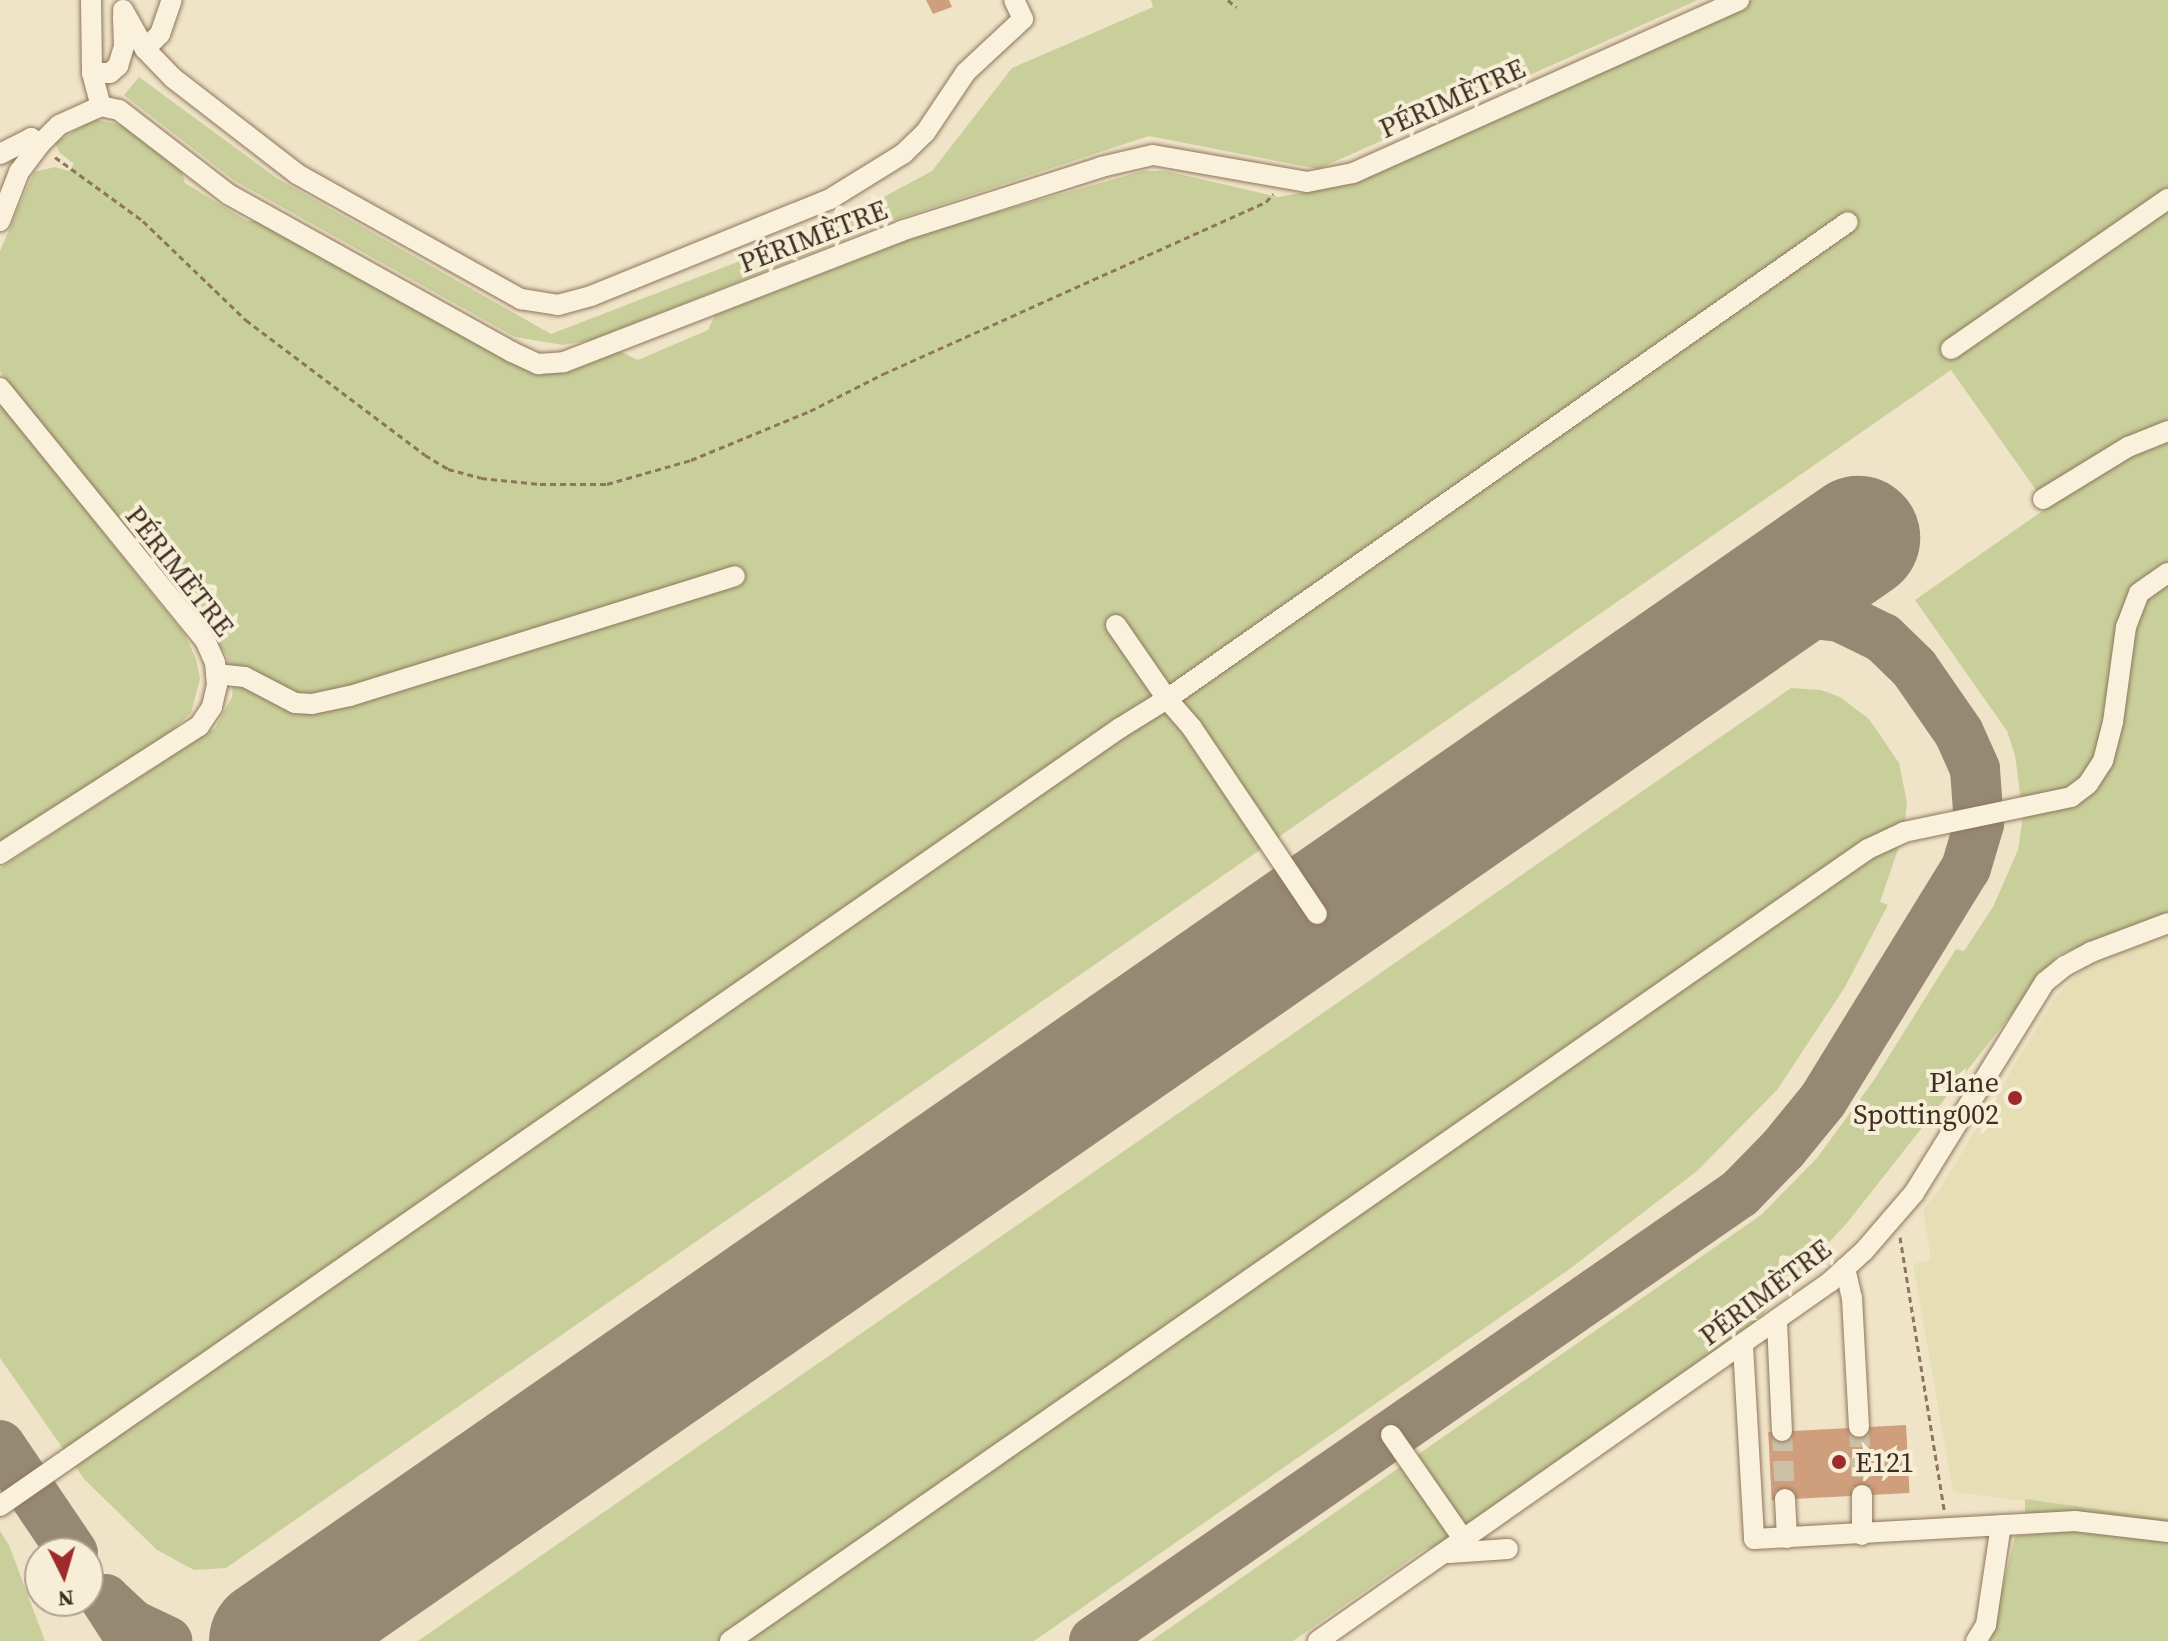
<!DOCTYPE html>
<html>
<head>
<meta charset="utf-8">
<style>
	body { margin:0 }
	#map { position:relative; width:2168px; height:1641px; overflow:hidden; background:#f0e4c8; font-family:"Source Serif 4",serif }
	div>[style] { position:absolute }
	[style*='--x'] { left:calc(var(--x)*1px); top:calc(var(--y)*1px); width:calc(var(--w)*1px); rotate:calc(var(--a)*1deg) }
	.farmland>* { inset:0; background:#e6deb5 }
	.green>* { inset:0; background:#c9cf9b }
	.taxiway>* { height:50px; margin:-25px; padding:0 25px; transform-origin:25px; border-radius:25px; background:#968974 }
	.runway>* { height:124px; margin:-62px; padding:0 62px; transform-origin:62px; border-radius:62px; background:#968974 }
	.building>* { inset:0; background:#cf9f7d; transform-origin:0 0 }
	.minor-tunnel>* { height:20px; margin-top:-10px; transform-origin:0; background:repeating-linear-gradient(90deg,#ccc0a6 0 20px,transparent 0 30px) }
	.path>* { height:3px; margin-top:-1.5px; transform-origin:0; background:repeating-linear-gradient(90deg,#8d765c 0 6px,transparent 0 10px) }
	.roads { filter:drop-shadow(0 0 2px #8d765c) drop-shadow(0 0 2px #8d765c) }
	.minor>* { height:20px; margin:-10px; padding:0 10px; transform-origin:10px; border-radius:10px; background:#faf1dc }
	.dots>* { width:22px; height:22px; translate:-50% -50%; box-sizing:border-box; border:4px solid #f7eed8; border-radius:50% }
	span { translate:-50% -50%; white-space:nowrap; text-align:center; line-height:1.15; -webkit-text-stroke:8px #f7eed8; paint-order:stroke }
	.street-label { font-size:28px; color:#3d2e20 }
	.poi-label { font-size:28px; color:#3d2e20 }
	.right { translate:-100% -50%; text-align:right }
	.left { translate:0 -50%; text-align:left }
	.north { position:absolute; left:24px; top:1537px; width:80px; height:80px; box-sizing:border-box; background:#f7eed8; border:2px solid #ada18e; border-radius:50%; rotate:175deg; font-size:22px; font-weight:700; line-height:32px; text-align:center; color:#3d2e20 }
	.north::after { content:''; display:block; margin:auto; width:28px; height:36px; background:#9e2a2b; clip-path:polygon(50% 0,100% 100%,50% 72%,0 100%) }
</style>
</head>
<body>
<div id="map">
	<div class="farmland">
		<i style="clip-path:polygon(2168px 935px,2168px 1519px,1953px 1492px,1913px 1264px,1931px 1260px,1923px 1210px,1941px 1187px,2055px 998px,2084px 967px)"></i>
	</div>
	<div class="green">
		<i style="clip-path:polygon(1151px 0,1698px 0,1318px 169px,1149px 136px,894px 220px,592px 340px,563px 345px,515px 337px,235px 181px,124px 95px,139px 77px,278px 179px,551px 334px,828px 227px,932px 171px,1012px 68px,1153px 7px)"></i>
		<i style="clip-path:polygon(1751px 0,2168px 0,2168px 914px,2058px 955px,1847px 1223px,1739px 1339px,1445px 1544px,1425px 1549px,1293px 1641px,1151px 1641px,1761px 1215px,1817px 1158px,1874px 1080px,1956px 949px,1964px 951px,1993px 907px,2018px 850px,2023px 816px,2015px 755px,2007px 731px,1915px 600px,2048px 507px,1951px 370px,226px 1568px,194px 1570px,157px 1550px,84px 1479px,0 1358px,0 868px,215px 728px,232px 697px,233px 684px,227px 655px,14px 393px,0 371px,0 251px,34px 172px,55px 167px,69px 171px,74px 164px,60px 153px,55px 143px,94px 119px,127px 127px,180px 166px,185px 183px,247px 221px,264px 221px,513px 363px,544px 373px,574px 370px,619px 351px,638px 360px,708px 330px,715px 315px,934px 230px,1143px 171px,1166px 171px,1278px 197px,1340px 186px)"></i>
		<i style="clip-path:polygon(0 403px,185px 635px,196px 659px,200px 679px,191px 713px,158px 743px,0 845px)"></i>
		<i style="clip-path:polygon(1791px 688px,1821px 690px,1840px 697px,1869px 719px,1899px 763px,1907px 802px,1904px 832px,1880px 902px,1888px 905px,1845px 987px,1777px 1090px,1697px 1171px,1571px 1268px,1034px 1641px,418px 1641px)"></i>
		<i style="clip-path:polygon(2025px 1499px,2168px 1519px,2168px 1524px,2072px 1513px,2025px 1513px)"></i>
		<i style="clip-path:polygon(0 1531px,9px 1545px,45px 1641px,0 1641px)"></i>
		<i style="clip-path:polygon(2068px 1531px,2168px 1542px,2168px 1641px,1990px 1641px,2015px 1536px)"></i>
	</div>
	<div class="taxiway">
		<i style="--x:0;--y:1445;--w:130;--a:55.9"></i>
		<i style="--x:132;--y:1641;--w:50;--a:-122.7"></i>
		<i style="--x:105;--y:1599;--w:38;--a:43"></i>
		<i style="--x:133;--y:1625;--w:38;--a:25"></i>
		<i style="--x:260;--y:1641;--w:30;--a:-21"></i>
		<i style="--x:1094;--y:1641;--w:786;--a:-34.74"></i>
		<i style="--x:1740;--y:1193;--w:62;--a:-45.7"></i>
		<i style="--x:1783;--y:1149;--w:63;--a:-50.8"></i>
		<i style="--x:1823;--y:1100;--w:273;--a:-58.4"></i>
		<i style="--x:1966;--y:868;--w:46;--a:-73.5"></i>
		<i style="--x:1979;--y:824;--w:55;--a:-94.2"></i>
		<i style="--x:1975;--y:769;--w:39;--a:-114"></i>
		<i style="--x:1959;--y:733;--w:79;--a:-124.7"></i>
		<i style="--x:1914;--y:668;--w:43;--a:-135.9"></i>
		<i style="--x:1883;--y:638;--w:48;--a:-154"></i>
		<i style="--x:1840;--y:617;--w:55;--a:-173.8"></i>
		<i style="--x:1785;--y:611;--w:50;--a:162.6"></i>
		<i style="--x:1737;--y:626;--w:66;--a:148"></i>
	</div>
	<div class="runway">
		<i style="--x:271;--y:1641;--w:1933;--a:-34.8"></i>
	</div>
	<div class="building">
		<i style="clip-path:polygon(926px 0,949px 0,952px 7px,933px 14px)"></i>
		<i style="left:1906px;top:1425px;width:68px;height:138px;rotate:87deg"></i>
	</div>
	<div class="minor-tunnel">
		<i style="--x:1859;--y:1427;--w:68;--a:87.5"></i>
		<i style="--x:1782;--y:1431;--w:68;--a:87.5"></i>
	</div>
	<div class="path">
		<i style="--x:1228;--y:0;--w:11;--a:41"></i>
		<i style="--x:55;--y:157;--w:109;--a:36"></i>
		<i style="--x:143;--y:221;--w:143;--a:43.9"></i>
		<i style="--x:246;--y:320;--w:224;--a:37"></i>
		<i style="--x:425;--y:455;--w:27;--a:31"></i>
		<i style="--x:448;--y:469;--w:34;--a:15"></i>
		<i style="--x:481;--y:478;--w:59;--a:5.8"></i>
		<i style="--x:540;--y:484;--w:67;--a:0"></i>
		<i style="--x:607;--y:484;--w:87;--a:-15.9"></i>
		<i style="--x:691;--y:460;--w:129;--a:-22.4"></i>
		<i style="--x:810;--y:411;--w:82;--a:-26.9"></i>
		<i style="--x:883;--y:374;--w:420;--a:-24.2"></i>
		<i style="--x:1266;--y:202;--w:11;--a:-49"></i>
		<i style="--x:1900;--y:1237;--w:276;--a:80.8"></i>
	</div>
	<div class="roads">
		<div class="minor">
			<i style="--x:91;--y:0;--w:73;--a:89.2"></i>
			<i style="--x:92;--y:73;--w:34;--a:75"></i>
			<i style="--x:123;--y:10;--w:45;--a:60.6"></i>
			<i style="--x:145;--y:49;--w:40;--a:46"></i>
			<i style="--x:173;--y:78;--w:157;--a:37.7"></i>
			<i style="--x:297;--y:174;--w:257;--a:29.2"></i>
			<i style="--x:521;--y:299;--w:37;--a:9"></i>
			<i style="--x:558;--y:305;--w:34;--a:-15"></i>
			<i style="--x:591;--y:296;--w:258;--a:-22.1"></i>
			<i style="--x:830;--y:199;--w:86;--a:-31.7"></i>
			<i style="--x:903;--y:154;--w:30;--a:-44"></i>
			<i style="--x:925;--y:133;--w:73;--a:-56.1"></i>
			<i style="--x:966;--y:72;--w:78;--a:-42.9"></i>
			<i style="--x:1023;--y:19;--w:21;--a:-115"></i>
			<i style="--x:145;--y:49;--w:21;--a:-45"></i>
			<i style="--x:160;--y:34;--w:36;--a:-71"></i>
			<i style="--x:92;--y:73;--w:18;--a:0"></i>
			<i style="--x:110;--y:73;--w:11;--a:-41"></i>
			<i style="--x:118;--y:66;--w:21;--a:-73"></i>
			<i style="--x:124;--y:46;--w:30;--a:-92"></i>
			<i style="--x:0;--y:154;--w:35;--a:-27"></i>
			<i style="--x:31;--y:138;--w:11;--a:41"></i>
			<i style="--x:0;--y:221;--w:53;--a:-68.8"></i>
			<i style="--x:19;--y:172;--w:34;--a:-53"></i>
			<i style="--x:39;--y:145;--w:28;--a:-45"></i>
			<i style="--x:59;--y:125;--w:46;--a:-24.3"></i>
			<i style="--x:101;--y:106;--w:18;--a:13"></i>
			<i style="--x:119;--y:110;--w:138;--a:37.6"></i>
			<i style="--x:228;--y:194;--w:325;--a:29.1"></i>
			<i style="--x:512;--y:352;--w:29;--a:25"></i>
			<i style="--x:538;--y:364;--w:26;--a:-4"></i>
			<i style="--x:564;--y:362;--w:362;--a:-21.2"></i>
			<i style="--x:901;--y:231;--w:210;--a:-17.7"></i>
			<i style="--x:1101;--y:167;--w:53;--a:-13"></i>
			<i style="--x:1153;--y:155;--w:156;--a:9.9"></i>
			<i style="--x:1307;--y:182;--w:47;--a:-11.1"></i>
			<i style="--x:1353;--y:173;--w:423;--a:-24.1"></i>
			<i style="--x:1951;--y:349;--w:264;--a:-34.7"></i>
			<i style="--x:0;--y:388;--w:325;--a:50.9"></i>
			<i style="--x:205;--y:640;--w:24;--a:66"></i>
			<i style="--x:215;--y:662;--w:23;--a:85"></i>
			<i style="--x:217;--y:685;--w:23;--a:103"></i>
			<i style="--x:212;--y:707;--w:23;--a:124"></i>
			<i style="--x:199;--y:726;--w:237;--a:147.3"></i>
			<i style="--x:2043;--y:499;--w:100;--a:-31.5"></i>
			<i style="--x:2128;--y:447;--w:43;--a:-21.8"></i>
			<i style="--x:1116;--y:625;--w:90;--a:55.4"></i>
			<i style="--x:1167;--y:699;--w:38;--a:49"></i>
			<i style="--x:1192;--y:728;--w:224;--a:56.1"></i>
			<i style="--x:216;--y:674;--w:29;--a:6"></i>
			<i style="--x:245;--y:677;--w:56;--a:27.5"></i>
			<i style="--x:295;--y:703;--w:17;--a:3"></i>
			<i style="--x:312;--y:704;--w:39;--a:-12"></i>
			<i style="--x:350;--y:696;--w:403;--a:-17.3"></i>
			<i style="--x:1845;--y:1268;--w:31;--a:77"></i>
			<i style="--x:1852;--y:1298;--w:129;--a:86.9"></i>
			<i style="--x:1777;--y:1322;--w:109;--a:87.4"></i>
			<i style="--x:1743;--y:1346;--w:193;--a:86.7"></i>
			<i style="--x:1754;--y:1539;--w:322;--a:-3.2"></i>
			<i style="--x:2075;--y:1521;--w:94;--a:6.7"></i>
			<i style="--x:1391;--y:1435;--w:128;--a:55.2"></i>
			<i style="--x:1862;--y:1495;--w:40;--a:90"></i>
			<i style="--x:1785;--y:1499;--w:39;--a:87"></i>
			<i style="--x:0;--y:1506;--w:1364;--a:-34.79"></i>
			<i style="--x:1120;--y:728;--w:55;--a:-31.7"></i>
			<i style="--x:1167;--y:699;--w:831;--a:-35.01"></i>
			<i style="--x:1449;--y:1553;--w:59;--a:-3.9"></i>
			<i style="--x:730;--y:1641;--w:1386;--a:-34.84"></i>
			<i style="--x:1868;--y:849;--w:40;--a:-25"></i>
			<i style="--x:1904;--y:832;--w:171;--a:-11.8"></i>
			<i style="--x:2071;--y:797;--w:21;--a:-37"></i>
			<i style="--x:2088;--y:784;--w:27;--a:-57"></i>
			<i style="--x:2103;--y:761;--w:40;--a:-75.6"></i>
			<i style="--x:2113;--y:722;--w:96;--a:-82.2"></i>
			<i style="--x:2126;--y:627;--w:36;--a:-69"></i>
			<i style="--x:2139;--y:593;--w:35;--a:-35"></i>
			<i style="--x:1318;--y:1641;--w:625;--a:-35.04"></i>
			<i style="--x:1830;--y:1282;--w:46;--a:-42.4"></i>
			<i style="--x:1864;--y:1251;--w:77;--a:-49.2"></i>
			<i style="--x:1914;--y:1193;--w:248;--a:-58.2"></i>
			<i style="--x:2045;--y:982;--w:26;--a:-39"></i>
			<i style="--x:2065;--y:966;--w:30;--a:-28"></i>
			<i style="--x:2091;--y:952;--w:82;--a:-20.6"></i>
			<i style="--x:1976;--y:1641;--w:19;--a:-58"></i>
			<i style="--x:1986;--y:1625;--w:101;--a:-81.5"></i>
		</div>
	</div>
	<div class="dots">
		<i style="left:2015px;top:1098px;background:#9e2a2b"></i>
		<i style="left:1839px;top:1462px;background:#9e2a2b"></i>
	</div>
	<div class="street-label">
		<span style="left:1452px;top:98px;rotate:-24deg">PÉRIMÈTRE</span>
		<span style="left:813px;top:236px;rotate:-21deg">PÉRIMÈTRE</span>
		<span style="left:180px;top:571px;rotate:52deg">PÉRIMÈTRE</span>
		<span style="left:1765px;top:1292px;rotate:-37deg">PÉRIMÈTRE</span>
	</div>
	<div class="poi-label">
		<span class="right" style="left:1999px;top:1098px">Plane<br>Spotting002</span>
		<span class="left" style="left:1855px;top:1462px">E121</span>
	</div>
	<div class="north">N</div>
</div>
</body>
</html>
